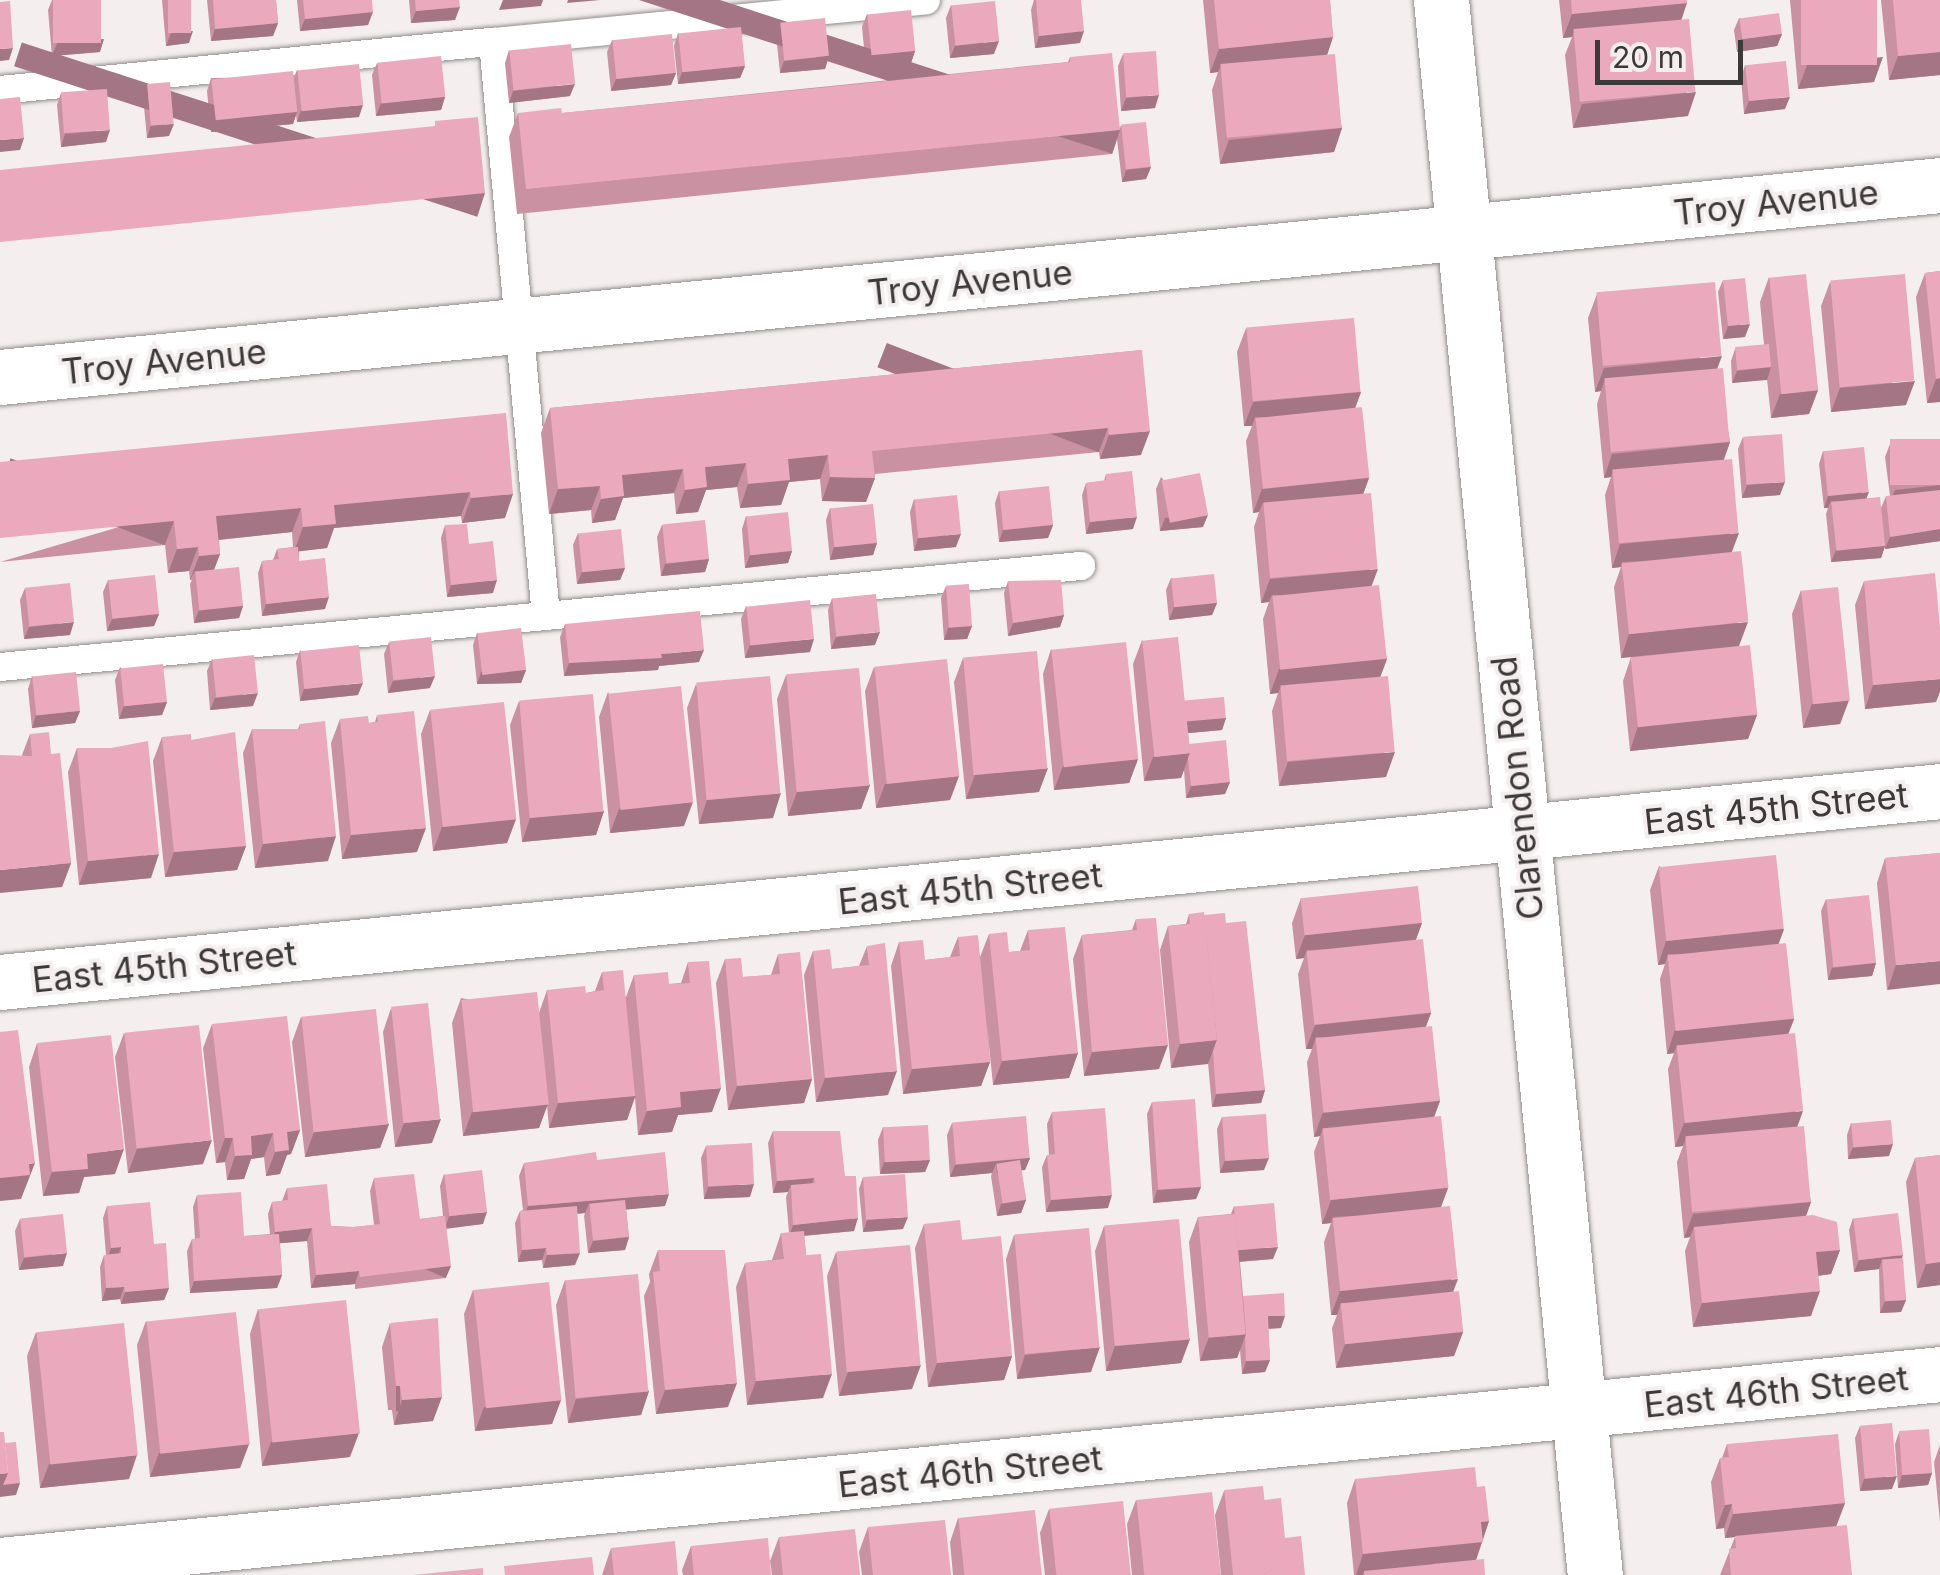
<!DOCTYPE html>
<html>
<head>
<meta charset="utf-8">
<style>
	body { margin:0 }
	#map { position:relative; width:1940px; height:1575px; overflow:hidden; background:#f4efee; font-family:Inter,sans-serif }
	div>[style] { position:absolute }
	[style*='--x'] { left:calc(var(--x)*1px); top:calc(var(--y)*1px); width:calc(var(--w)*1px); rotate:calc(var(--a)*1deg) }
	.roads { filter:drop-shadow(0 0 2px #928d8c) drop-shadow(0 0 2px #928d8c) }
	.lane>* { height:28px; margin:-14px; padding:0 14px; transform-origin:14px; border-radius:14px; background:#fff }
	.street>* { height:55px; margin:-27.5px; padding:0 27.5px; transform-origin:27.5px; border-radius:27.5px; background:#fff }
	.wall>* { inset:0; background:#ca91a3 }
	.shaded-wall>* { inset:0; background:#a47685; transform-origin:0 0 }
	.building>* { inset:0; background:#eba9be; transform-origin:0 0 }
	span { translate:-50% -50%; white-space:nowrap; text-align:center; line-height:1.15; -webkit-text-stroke:8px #f4efee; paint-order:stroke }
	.street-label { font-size:35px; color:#3b3939 }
	.scale { position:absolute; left:1595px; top:40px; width:148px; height:45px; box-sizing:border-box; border:5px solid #3b3939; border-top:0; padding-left:12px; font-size:30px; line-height:35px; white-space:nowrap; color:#3b3939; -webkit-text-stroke:8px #f4efee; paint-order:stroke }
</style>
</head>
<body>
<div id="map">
	<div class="roads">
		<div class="lane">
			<i style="--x:0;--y:90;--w:495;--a:-5.6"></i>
			<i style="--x:546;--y:616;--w:576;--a:-95.28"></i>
			<i style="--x:493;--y:42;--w:435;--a:-5.5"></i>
			<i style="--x:0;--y:667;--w:1086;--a:-5.34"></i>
		</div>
		<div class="street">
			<i style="--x:1441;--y:0;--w:1583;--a:84.42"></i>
			<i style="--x:0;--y:377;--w:1949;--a:-5.65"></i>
			<i style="--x:0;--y:982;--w:1949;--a:-5.62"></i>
			<i style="--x:0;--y:1565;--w:1949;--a:-5.62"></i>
		</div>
	</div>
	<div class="wall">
		<i style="clip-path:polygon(52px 0,101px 0,100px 52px,52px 56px,48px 10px)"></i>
		<i style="clip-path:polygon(162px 0,191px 0,189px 43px,166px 46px)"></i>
		<i style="clip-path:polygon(207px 0,276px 0,278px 23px,273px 36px,211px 41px)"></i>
		<i style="clip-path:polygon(297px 0,372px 0,368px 25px,300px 31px)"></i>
		<i style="clip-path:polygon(409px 0,459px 0,455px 20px,411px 23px)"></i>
		<i style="clip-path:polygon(1034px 0,1081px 0,1080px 43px,1035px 48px,1031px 10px)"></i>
		<i style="clip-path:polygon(1203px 0,1330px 0,1333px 37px,1327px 55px,1342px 128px,1334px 152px,1220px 164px,1212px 90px,1218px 72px,1210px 73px)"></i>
		<i style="clip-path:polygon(1559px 0,1687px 0,1681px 20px,1688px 116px,1573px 128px,1565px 55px,1572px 37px,1563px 38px)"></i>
		<i style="clip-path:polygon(1790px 0,1877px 0,1874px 82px,1798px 89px)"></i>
		<i style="clip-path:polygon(1881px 0,1940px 0,1940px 75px,1889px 80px)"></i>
		<i style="clip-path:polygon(951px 5px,994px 54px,950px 58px,946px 18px)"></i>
		<i style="clip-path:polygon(867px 14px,915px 51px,911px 63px,866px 68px,862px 27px)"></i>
		<i style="clip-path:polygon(1739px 18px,1782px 34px,1777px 46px,1737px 52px,1734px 30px)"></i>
		<i style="clip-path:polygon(780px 23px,829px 56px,825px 69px,780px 73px,776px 35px)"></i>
		<i style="clip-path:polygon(678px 33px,745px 66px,740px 78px,678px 84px,674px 46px)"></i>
		<i style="clip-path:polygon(612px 40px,676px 73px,671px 85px,611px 91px,607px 52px)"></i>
		<i style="clip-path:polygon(509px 50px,570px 96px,509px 103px,505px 63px)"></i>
		<i style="clip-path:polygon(1123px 54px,1155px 108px,1121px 111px,1118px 66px)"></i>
		<i style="clip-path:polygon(1070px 57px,1120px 128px,1121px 125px,1151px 167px,1146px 179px,1122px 182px,1117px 139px,1112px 154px,517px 214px,509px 137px,518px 113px,562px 113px,1068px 62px)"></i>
		<i style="clip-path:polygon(377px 63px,445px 97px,441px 110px,376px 116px,372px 75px)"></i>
		<i style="clip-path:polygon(1745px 65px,1785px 109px,1744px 114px,1741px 78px)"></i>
		<i style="clip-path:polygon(297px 70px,359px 117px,297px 122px,296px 115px,293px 124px,211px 132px,207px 91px,211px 78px,294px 77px)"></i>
		<i style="clip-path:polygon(147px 85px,169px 136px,147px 138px,143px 97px)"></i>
		<i style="clip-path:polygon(61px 93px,106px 142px,61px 147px,57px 105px)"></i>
		<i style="clip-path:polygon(1940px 271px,1940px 402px,1927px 403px,1916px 297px,1925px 273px)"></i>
		<i style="clip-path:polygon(1769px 277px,1818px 390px,1809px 414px,1771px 418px,1767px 379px,1732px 383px,1731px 361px,1735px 349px,1764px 345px,1760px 302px)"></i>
		<i style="clip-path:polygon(1723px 280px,1745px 337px,1723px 339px,1718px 292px)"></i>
		<i style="clip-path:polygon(1830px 282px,1906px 405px,1831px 412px,1821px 306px)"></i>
		<i style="clip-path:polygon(1597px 294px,1718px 369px,1730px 442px,1724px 460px,1739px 646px,1757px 715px,1748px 739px,1630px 751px,1623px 681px,1631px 657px,1621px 658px,1614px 587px,1621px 567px,1612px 568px,1605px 495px,1611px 477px,1604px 478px,1597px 404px,1601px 391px,1595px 392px,1588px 318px)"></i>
		<i style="clip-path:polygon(1246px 328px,1361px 392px,1355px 407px,1369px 478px,1363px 494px,1371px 586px,1387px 659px,1380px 677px,1386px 777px,1279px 786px,1272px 711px,1278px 693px,1270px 694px,1263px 619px,1269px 602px,1261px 603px,1254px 527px,1259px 512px,1253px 513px,1246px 441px,1252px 426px,1244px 426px,1237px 352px)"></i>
		<i style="clip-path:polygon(1142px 350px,1141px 455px,1100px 459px,1099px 452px,875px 474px,875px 478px,866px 502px,822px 501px,820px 479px,789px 482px,781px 505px,740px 508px,737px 487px,706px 490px,698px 512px,676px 514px,674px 493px,623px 498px,615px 520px,592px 523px,591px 510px,549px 514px,541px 433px,550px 408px)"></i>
		<i style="clip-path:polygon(506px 413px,505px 518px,462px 523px,461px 516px,334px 528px,327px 548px,299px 551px,299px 561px,325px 609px,262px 616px,258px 573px,262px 561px,273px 560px,277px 549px,293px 547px,292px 532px,219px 540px,220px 554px,214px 569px,243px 606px,239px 618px,194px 623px,190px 584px,192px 580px,190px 580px,189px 571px,168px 573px,165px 545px,0 562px)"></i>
		<i style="clip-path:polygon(1743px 437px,1780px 495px,1742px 498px,1738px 449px)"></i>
		<i style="clip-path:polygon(1940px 439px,1940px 541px,1885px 549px,1885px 546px,1881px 558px,1831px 562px,1826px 514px,1828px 508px,1824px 508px,1819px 464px,1823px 451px,1867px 498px,1881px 508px,1886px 496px,1890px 496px,1885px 457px,1890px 444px)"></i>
		<i style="clip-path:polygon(1106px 474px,1133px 529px,1086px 534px,1082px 495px,1086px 483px,1104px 481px)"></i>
		<i style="clip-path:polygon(1161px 477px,1203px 527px,1160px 531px,1156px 489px)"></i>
		<i style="clip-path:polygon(999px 491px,1053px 525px,1048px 538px,999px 542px,995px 503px)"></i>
		<i style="clip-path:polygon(914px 499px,956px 547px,914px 551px,910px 512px)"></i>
		<i style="clip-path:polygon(830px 508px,877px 543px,873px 555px,830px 560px,826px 520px)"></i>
		<i style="clip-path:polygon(746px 516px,792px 551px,788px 563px,745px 568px,742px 529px)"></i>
		<i style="clip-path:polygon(445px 525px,469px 544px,493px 593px,447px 597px,441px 538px)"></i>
		<i style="clip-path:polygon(662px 525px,709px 559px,705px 572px,661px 576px,657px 537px)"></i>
		<i style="clip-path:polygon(578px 533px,625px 568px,620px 580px,577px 584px,573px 545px)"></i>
		<i style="clip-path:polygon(1171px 578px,1217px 603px,1212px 615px,1169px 620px,1166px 590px)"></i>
		<i style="clip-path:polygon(108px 580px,159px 614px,154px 626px,107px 631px,103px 592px)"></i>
		<i style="clip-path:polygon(1008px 581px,1064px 615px,1060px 627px,1008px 636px,1004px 593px)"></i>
		<i style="clip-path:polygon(1864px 581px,1936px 702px,1865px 709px,1855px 605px)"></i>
		<i style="clip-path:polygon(946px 586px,972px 626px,967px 639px,944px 640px,941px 598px)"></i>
		<i style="clip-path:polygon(25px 588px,70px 635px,24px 639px,20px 600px)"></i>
		<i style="clip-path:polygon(1801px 590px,1849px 700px,1840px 724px,1803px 728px,1792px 614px)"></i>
		<i style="clip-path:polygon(832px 598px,875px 645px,831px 649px,828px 610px)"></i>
		<i style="clip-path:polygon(746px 606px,810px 652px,745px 658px,741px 619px)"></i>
		<i style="clip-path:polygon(565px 624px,699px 662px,659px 666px,658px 670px,564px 676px,560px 637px)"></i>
		<i style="clip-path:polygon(477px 633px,526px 670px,521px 683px,477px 684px,473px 645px)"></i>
		<i style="clip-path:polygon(1142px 640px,1184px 701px,1226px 718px,1222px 730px,1188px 733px,1189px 744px,1230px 782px,1225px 794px,1186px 798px,1184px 770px,1181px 778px,1144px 781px,1133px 664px)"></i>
		<i style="clip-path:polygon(389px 642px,430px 688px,388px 693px,384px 654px)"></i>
		<i style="clip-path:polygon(1051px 649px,1138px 759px,1129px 783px,1054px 790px,1043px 674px)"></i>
		<i style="clip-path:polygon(300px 650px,358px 695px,300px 701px,296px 662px)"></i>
		<i style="clip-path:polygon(963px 658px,1039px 792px,966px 799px,954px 682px)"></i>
		<i style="clip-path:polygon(212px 659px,253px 706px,210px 710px,207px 671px)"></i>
		<i style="clip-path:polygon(120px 667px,167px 702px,162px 715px,119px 719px,115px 680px)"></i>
		<i style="clip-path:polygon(874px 667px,959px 776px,950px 800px,876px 808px,865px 691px)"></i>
		<i style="clip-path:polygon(786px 675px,870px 785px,861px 809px,788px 816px,777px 699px)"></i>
		<i style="clip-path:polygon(32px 676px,80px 711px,75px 723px,32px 728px,28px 689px)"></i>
		<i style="clip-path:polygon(696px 684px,773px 818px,699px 824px,687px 708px)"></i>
		<i style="clip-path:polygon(608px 692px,684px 826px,610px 833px,599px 717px)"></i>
		<i style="clip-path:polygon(519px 701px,604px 811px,596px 835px,522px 842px,510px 725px)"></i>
		<i style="clip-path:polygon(430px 710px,516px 819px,507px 843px,433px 851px,421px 734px)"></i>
		<i style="clip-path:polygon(377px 715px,417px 852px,342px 859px,331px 743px,340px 719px,369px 723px,375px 722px)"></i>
		<i style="clip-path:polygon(300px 724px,328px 861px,255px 868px,243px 753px,252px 729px,298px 729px)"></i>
		<i style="clip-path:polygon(30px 734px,51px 754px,71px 863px,62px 887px,22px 755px)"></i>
		<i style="clip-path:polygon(162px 737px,191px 740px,246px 846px,237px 870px,165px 877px,153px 761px)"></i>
		<i style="clip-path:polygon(77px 748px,111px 748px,151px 878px,79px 885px,68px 772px)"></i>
		<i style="clip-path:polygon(1940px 853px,1887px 990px,1877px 883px,1885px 858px)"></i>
		<i style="clip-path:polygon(1659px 866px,1784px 929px,1779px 943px,1794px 1019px,1788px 1034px,1797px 1127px,1811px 1202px,1806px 1216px,1840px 1250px,1831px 1274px,1818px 1276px,1811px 1316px,1693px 1327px,1685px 1251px,1690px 1237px,1684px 1238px,1677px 1162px,1683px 1146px,1675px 1147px,1668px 1069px,1674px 1053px,1667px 1054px,1660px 979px,1665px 964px,1658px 965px,1650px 890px)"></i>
		<i style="clip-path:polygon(1301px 898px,1422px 923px,1416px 940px,1431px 1013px,1426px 1026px,1440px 1101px,1434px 1117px,1448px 1188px,1441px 1207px,1453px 1292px,1463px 1332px,1454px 1356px,1336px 1368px,1332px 1328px,1337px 1315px,1331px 1315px,1324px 1242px,1331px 1223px,1322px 1224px,1314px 1152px,1320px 1136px,1314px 1137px,1307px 1062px,1312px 1049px,1306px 1049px,1298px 974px,1304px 958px,1296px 959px,1292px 923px)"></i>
		<i style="clip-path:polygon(1826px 899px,1876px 963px,1872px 976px,1828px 980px,1821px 911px)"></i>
		<i style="clip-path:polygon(1189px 914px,1204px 915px,1226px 923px,1265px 1090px,1261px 1103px,1212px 1107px,1208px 1063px,1171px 1068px,1160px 950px,1168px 926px,1186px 924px)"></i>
		<i style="clip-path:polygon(1136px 919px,1159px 1069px,1084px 1076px,1073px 959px,1082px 935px,1132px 930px)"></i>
		<i style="clip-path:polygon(1028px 930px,1078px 1053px,1069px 1078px,993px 1085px,987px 1026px,990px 1062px,981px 1086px,903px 1094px,891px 966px,899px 942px,925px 960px,950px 957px,958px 937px,980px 957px,989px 934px,1009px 952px,1020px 951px)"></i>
		<i style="clip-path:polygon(867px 946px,888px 1095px,816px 1102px,804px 975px,813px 951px,832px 969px,859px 966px)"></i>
		<i style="clip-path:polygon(778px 954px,812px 1079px,804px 1103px,728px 1110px,716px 983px,725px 959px,743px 977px,771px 975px)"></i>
		<i style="clip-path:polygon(688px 962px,712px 1112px,678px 1115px,672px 1132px,638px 1135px,635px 1098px,627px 1120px,549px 1128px,547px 1105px,539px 1128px,463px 1136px,452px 1023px,461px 998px,539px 1013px,547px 990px,586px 993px,595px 991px,602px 972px,626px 997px,634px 975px,669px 984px,681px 983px)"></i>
		<i style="clip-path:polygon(391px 1008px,432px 1143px,395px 1147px,383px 1032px)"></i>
		<i style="clip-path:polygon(301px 1017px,389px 1124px,380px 1148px,305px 1157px,292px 1042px)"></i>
		<i style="clip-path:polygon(212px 1024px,300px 1130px,291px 1154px,287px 1155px,280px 1174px,266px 1176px,264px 1157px,251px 1159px,244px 1179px,227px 1180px,225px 1162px,216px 1163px,203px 1048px)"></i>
		<i style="clip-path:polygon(124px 1033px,203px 1164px,128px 1173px,115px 1057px)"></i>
		<i style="clip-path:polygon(37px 1043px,115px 1174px,84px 1177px,79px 1193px,43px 1196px,29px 1067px)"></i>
		<i style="clip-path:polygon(1152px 1102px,1201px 1187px,1196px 1199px,1153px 1203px,1147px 1114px)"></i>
		<i style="clip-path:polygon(1052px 1112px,1108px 1208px,1046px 1212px,1042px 1167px,1047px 1155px,1049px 1155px,1047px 1124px)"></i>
		<i style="clip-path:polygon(1222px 1117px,1264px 1170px,1220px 1173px,1217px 1129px)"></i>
		<i style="clip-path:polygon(952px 1123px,1030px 1158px,1025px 1170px,1021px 1170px,1026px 1200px,1021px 1213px,997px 1216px,991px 1176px,992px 1173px,950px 1177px,947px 1135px)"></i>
		<i style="clip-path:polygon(1851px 1123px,1889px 1156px,1848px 1159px,1847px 1135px)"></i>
		<i style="clip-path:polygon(883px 1127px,930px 1160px,925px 1172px,880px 1174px,878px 1140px)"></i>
		<i style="clip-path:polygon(773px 1131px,845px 1176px,854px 1231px,804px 1236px,823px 1398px,747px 1405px,736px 1287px,745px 1263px,772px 1260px,781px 1233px,789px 1233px,786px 1197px,788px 1192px,773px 1193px,768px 1143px)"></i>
		<i style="clip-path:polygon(706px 1146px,750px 1197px,704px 1199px,701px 1158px)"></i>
		<i style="clip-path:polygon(1940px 1155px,1940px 1285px,1917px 1288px,1906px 1182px,1915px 1158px)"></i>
		<i style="clip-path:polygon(597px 1160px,665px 1206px,626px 1209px,629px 1237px,625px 1250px,588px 1253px,584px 1216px,585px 1213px,577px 1214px,575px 1265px,543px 1268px,542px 1260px,518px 1262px,515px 1223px,520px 1211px,523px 1210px,519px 1176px,524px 1163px)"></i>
		<i style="clip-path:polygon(444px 1174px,483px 1224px,446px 1228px,446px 1278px,355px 1289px,355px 1284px,311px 1288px,307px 1241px,280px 1243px,282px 1275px,277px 1288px,190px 1293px,187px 1251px,192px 1239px,195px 1239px,193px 1207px,197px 1195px,244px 1236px,270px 1234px,268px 1214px,272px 1202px,282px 1201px,287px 1188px,331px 1226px,353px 1227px,374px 1225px,370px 1191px,374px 1178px,420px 1219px,443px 1216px,440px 1186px)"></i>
		<i style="clip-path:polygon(863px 1177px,903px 1229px,863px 1232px,859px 1189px)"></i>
		<i style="clip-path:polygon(107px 1206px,154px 1244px,169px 1288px,164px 1300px,121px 1304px,120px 1299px,102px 1301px,100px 1267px,104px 1255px,106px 1255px,103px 1218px)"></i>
		<i style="clip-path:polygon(1234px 1206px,1273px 1259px,1240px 1262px,1243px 1296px,1281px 1328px,1268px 1329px,1270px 1360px,1265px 1372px,1242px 1374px,1240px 1350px,1237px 1358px,1200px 1361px,1189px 1242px,1198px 1217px,1231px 1214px)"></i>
		<i style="clip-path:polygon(1853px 1218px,1902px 1258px,1906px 1300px,1901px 1312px,1880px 1313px,1879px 1269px,1854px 1272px,1849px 1230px)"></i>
		<i style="clip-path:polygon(20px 1219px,63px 1266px,19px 1270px,15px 1231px)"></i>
		<i style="clip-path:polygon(924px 1224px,962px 1240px,1012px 1356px,1004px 1380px,928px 1387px,915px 1248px)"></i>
		<i style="clip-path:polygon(1104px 1226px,1190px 1339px,1181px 1363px,1106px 1371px,1095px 1251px)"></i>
		<i style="clip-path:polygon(1014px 1235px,1091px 1372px,1017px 1379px,1006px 1259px)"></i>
		<i style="clip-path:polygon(658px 1250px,728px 1407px,656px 1414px,644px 1296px,650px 1282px,649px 1274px)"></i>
		<i style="clip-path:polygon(836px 1252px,912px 1389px,839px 1396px,827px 1276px)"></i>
		<i style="clip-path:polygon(565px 1280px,649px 1391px,641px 1415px,568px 1423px,556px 1305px)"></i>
		<i style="clip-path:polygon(473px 1290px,561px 1400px,552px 1424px,475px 1431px,464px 1314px)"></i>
		<i style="clip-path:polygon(258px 1309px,350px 1457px,262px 1466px,250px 1334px)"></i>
		<i style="clip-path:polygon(146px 1321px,249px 1444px,240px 1468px,150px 1477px,137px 1345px)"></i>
		<i style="clip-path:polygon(390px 1323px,433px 1421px,394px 1425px,392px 1410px,388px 1410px,382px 1347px)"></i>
		<i style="clip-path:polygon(36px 1332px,129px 1479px,40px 1488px,27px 1356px)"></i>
		<i style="clip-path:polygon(1860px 1426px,1892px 1489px,1860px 1491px,1855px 1438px)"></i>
		<i style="clip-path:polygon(1899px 1432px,1932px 1473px,1928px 1485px,1898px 1488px,1895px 1444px)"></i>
		<i style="clip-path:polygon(1727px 1444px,1845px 1503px,1836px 1526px,1852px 1575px,1720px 1575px,1735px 1537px,1725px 1538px,1724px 1528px,1716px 1529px,1711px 1482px,1720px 1458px,1722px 1458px)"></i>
		<i style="clip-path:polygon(1940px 1445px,1940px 1522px,1934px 1462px)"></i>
		<i style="clip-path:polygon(1355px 1479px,1477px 1487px,1489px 1521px,1476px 1560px,1485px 1575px,1354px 1575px,1347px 1503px)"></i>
		<i style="clip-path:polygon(1224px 1491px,1264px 1500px,1305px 1575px,1221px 1575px,1215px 1515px)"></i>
		<i style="clip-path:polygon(1136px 1500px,1221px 1575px,1132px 1575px,1127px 1524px)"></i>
		<i style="clip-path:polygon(1049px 1509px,1131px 1575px,1045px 1575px,1040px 1533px)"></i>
		<i style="clip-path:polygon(958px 1518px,1042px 1575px,953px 1575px,950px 1542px)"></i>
		<i style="clip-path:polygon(868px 1527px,951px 1575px,862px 1575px,859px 1552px)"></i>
		<i style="clip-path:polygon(779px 1537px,860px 1575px,772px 1575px,770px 1561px)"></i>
		<i style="clip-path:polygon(691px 1546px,771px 1575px,683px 1575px,682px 1570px)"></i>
		<i style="clip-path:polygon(611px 1548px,678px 1575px,602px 1575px)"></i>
	</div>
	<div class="shaded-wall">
		<i style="clip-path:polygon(503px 0,543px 0,541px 6px,499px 10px)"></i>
		<i style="clip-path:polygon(568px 0,600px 0,567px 3px)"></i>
		<i style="clip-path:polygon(1687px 3px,1679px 27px,1574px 31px,1572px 37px,1563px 38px,1572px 14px)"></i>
		<i style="clip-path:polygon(460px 7px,455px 20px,411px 23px,416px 11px)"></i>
		<i style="clip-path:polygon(373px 12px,368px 25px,300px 31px,305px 19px)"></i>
		<i style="clip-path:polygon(278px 23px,273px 36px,211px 41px,215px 29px)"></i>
		<i style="clip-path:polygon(193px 31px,189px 43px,166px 46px,171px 33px)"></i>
		<i style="clip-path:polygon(1084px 31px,1080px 43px,1035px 48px,1039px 36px)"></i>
		<i style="clip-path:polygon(1782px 34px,1777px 46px,1737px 52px,1741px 39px)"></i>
		<i style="clip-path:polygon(1333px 37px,1325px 61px,1221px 66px,1218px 72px,1210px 73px,1219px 49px)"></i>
		<i style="clip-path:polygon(104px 39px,100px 52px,52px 56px,57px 43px)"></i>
		<i style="clip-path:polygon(999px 41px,994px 54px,950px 58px,955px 46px)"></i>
		<i style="clip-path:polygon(13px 48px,9px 60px,0 61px,0 49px)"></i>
		<i style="clip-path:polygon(915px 51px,911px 63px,866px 68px,871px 55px)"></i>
		<i style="clip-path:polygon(1940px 52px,1940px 75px,1889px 80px,1898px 56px)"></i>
		<i style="clip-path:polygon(829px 56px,825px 69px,780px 73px,784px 61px)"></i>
		<i style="clip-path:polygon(1883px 57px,1874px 82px,1798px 89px,1807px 65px)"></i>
		<i style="clip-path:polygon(745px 66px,740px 78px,678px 84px,682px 72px)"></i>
		<i style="clip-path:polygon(676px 73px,671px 85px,611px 91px,616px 79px)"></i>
		<i style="clip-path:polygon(575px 84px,570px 96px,509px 103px,513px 91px)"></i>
		<i style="clip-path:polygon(1696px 92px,1688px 116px,1573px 128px,1582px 104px)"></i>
		<i style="clip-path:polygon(1159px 95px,1155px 108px,1121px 111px,1126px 98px)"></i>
		<i style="clip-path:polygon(445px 97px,441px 110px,376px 116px,381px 103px)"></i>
		<i style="clip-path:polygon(1790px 97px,1785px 109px,1744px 114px,1749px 101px)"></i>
		<i style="clip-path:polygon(363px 105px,359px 117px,297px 122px,301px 110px)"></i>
		<i style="clip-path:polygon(297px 112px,293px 124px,211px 132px,215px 119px)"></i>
		<i style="clip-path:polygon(174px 124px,169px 136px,147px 138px,151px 125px)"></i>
		<i style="clip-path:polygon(1342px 128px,1334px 152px,1220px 164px,1229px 140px)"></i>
		<i style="clip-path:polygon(110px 130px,106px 142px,61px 147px,65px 134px)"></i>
		<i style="left:1120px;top:130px;width:25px;height:597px;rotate:108deg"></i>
		<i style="clip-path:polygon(24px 138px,20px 150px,0 152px,0 140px)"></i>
		<i style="clip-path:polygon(1151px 167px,1146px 179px,1122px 182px,1126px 170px)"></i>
		<i style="left:485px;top:193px;width:25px;height:487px;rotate:108deg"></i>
		<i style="clip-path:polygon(1750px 324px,1745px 337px,1723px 339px,1728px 326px)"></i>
		<i style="clip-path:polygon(1722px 356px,1713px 380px,1605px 379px,1601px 391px,1595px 392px,1604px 368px)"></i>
		<i style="clip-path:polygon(1771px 367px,1767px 380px,1732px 383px,1737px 371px)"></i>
		<i style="clip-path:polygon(1940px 378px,1940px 402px,1927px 403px,1936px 379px)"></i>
		<i style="clip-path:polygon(1915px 381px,1906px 405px,1831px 412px,1840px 388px)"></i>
		<i style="clip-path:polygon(1818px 390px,1809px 414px,1771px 418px,1780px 394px)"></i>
		<i style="clip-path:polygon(1361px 392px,1352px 417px,1255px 417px,1252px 426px,1244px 426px,1253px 402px)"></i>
		<i style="left:1108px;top:428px;width:26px;height:237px;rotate:111deg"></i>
		<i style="clip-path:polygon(1150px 431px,1141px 455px,1100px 459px,1109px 435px)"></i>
		<i style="clip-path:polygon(1730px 442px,1721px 466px,1613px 470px,1611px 477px,1604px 478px,1612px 454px)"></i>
		<i style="clip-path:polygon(828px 455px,820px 479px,789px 482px,781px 505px,740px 508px,748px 484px,788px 459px)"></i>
		<i style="clip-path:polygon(746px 463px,737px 487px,706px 490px,698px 512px,676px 514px,685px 490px,705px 467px)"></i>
		<i style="clip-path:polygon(683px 469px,674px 493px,623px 498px,615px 520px,592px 523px,601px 499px,622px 475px)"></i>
		<i style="clip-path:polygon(830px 477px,875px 478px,866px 502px,822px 501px)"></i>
		<i style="clip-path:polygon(1369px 478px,1360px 503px,1263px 503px,1259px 512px,1253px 513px,1262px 489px)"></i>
		<i style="clip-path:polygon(1785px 482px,1780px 495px,1742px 498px,1747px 485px)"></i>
		<i style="clip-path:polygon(1940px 485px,1940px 497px,1890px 502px,1895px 490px)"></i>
		<i style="clip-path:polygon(600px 486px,591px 510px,549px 514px,558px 489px)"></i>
		<i style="clip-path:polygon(470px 492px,461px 516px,334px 528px,327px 548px,294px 552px,303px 527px,334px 505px)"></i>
		<i style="clip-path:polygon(1869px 492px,1864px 504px,1831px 501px,1828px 508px,1824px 508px,1828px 496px)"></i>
		<i style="clip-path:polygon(513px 494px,505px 518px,462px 523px,471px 498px)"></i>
		<i style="clip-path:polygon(301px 508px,292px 532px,207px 541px,216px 516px)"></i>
		<i style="clip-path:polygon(1208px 515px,1203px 527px,1160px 531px,1165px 518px)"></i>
		<i style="clip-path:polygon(1137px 517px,1133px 529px,1086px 534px,1090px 522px)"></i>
		<i style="left:174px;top:521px;width:26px;height:175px;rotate:111deg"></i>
		<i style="clip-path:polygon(1053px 525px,1048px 538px,999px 542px,1003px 530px)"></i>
		<i style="clip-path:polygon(1940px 529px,1940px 541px,1885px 549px,1890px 537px)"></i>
		<i style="clip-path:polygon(1739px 533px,1730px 557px,1622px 562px,1621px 567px,1612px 568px,1620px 544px)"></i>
		<i style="clip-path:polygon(961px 534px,956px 547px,914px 551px,918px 538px)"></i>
		<i style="clip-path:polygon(877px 543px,873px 555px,830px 560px,834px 547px)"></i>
		<i style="clip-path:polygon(1885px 546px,1881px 558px,1831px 562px,1836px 550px)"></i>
		<i style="clip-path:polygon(198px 547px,189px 571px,168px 573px,177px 549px)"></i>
		<i style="clip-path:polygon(792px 551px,788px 563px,745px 568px,750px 555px)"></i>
		<i style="clip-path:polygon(220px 554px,211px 578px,195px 571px,190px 580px,199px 556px)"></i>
		<i style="clip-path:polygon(709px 559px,705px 572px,661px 576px,665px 564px)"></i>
		<i style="clip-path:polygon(625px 568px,620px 580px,577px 584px,582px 572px)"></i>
		<i style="clip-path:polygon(1378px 569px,1369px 593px,1272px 595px,1269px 602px,1261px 603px,1270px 579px)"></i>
		<i style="clip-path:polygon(497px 580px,493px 593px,447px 597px,451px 585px)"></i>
		<i style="clip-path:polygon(329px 597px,325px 609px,262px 616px,266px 604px)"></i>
		<i style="clip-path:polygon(1217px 603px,1212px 615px,1169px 620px,1174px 607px)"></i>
		<i style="clip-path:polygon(243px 606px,239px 618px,194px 623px,199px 610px)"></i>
		<i style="clip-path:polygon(159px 614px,154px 626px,107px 631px,112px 619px)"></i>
		<i style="clip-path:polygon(1064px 615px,1060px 627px,1008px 636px,1013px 623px)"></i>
		<i style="clip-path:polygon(74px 622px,70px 635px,24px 639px,29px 627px)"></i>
		<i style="clip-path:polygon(1748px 622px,1739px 646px,1621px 658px,1629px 634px)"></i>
		<i style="clip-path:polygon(972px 626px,967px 639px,944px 640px,948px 628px)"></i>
		<i style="clip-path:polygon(880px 632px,875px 645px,831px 649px,836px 637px)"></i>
		<i style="clip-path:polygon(814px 639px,810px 652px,745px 658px,750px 645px)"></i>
		<i style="clip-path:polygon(704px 650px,699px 662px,659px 666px,658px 670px,564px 676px,569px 663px)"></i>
		<i style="clip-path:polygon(1387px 659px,1378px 683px,1281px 687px,1278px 693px,1270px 694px,1279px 669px)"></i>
		<i style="clip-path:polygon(526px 670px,521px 683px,477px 684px,481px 672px)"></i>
		<i style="clip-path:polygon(435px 676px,430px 688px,388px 693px,393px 681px)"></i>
		<i style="clip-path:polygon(1940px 679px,1940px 692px,1936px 702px,1865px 709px,1873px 685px)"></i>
		<i style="clip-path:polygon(363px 683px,358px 695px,300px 701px,304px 689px)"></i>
		<i style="clip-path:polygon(258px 693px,253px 706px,210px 710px,215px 698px)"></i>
		<i style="clip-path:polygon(1849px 700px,1840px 724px,1803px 728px,1812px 704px)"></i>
		<i style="clip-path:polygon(167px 702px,162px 715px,119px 719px,124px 706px)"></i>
		<i style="clip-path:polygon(80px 711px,75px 723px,32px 728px,36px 715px)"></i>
		<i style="clip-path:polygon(1757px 715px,1748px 739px,1630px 751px,1638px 726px)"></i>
		<i style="clip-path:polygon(1226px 718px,1222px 730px,1179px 734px,1184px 721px)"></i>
		<i style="clip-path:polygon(1395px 752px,1386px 777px,1279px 786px,1288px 762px)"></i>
		<i style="clip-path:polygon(1190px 753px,1181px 778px,1144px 781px,1153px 757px)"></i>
		<i style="clip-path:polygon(1138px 759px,1129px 783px,1054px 790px,1063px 766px)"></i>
		<i style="clip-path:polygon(1048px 768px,1039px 792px,966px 799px,975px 775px)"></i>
		<i style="clip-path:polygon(959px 776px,950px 800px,876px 808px,885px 784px)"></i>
		<i style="clip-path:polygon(1230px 782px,1225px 794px,1186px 798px,1191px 786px)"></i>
		<i style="clip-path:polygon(870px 785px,861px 809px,788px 816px,797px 792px)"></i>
		<i style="clip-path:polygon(781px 793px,773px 818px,699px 824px,707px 800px)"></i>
		<i style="clip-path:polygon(693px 802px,684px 826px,610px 833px,619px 809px)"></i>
		<i style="clip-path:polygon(604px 811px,596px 835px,522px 842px,530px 818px)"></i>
		<i style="clip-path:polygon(516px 819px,507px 843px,433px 851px,442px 827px)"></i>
		<i style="clip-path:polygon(426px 828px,417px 852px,342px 859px,351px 835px)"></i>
		<i style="clip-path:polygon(336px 836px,328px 861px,255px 868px,263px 844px)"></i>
		<i style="clip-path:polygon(246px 846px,237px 870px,165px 877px,174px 852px)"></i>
		<i style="clip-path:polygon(159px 854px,151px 878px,79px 885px,88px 861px)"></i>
		<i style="clip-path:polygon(71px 863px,62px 887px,0 893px,0 870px)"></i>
		<i style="clip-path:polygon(1422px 923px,1413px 947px,1307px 950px,1304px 958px,1296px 959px,1305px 935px)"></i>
		<i style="clip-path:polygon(1784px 929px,1775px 953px,1668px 954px,1665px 964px,1658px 965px,1666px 941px)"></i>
		<i style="clip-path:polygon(1940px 961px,1940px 984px,1887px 990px,1896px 965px)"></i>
		<i style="clip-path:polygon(1876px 963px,1872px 976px,1828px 980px,1832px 968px)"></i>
		<i style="clip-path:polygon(1431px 1013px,1422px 1037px,1316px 1037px,1312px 1049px,1306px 1049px,1315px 1025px)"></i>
		<i style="clip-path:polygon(1794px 1019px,1785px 1043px,1677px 1045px,1674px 1053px,1667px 1054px,1675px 1030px)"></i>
		<i style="clip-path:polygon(1217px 1040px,1208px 1064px,1171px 1068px,1180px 1044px)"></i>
		<i style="clip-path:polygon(1168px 1045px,1159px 1069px,1084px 1076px,1092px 1052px)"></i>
		<i style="clip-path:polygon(1078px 1053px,1069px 1078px,993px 1085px,1002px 1061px)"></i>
		<i style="clip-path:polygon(990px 1062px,981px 1086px,903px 1094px,912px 1069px)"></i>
		<i style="clip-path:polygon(897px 1071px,888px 1095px,816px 1102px,825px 1078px)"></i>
		<i style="clip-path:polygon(812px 1079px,804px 1103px,728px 1110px,737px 1086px)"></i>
		<i style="clip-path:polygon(721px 1088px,712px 1112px,678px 1115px,672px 1132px,638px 1135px,647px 1111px,680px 1092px)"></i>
		<i style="clip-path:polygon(1265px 1090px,1261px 1103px,1212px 1107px,1216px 1094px)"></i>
		<i style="clip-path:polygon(635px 1096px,627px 1120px,549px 1128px,558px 1103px)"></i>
		<i style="clip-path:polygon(1440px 1101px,1431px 1125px,1323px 1128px,1320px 1136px,1314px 1137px,1323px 1112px)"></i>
		<i style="clip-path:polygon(548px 1104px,539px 1128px,463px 1136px,472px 1112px)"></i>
		<i style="clip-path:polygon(1803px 1111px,1794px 1136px,1686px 1138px,1683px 1146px,1675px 1147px,1684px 1123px)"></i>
		<i style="clip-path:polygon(441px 1119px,432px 1143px,395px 1147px,404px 1123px)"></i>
		<i style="clip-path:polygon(389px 1124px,380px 1148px,305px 1157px,314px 1132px)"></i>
		<i style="clip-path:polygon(300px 1130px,291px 1154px,287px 1155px,280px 1174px,266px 1176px,275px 1152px,287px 1132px)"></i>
		<i style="clip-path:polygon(273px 1133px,264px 1157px,251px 1159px,244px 1179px,227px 1180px,235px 1156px,251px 1136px)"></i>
		<i style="clip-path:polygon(225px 1138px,233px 1138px,225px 1162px,216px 1163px)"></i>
		<i style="clip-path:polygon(212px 1140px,203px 1164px,128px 1173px,137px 1149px)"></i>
		<i style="clip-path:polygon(1893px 1144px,1889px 1156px,1848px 1159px,1853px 1147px)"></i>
		<i style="clip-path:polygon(124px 1149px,115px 1174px,84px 1177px,79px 1193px,43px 1196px,52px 1172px,87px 1154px)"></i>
		<i style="clip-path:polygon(1030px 1158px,1025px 1170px,997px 1173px,996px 1164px,992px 1173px,950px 1177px,955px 1165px)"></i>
		<i style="clip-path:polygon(1269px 1158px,1264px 1170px,1220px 1173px,1225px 1160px)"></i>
		<i style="clip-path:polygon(930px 1160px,925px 1172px,880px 1174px,884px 1162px)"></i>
		<i style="clip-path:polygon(35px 1163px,21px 1199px,0 1201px,0 1178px,29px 1164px)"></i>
		<i style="clip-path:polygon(814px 1178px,810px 1190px,791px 1185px,788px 1192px,773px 1193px,777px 1181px)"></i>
		<i style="clip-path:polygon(754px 1184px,750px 1197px,704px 1199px,708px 1187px)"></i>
		<i style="clip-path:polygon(1201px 1187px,1196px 1199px,1153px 1203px,1157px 1190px)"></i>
		<i style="clip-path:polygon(1448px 1188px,1439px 1212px,1333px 1217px,1331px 1223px,1322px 1224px,1331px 1200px)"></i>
		<i style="clip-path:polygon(669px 1194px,665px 1206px,590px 1213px,589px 1204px,585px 1213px,523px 1218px,528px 1206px)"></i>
		<i style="clip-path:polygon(1112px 1195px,1108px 1208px,1046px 1212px,1051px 1200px)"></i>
		<i style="clip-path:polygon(1026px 1200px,1021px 1213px,997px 1216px,1001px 1204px)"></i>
		<i style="clip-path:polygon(1811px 1202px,1802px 1227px,1694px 1227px,1690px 1237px,1684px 1238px,1693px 1214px)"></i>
		<i style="clip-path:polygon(487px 1212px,483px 1224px,445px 1229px,449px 1216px)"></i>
		<i style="clip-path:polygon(908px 1217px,903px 1229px,863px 1232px,867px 1220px)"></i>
		<i style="clip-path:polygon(858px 1218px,854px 1231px,789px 1237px,793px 1225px)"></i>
		<i style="clip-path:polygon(312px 1228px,307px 1241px,271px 1244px,275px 1232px)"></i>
		<i style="clip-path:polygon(629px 1237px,625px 1250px,588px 1253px,593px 1241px)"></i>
		<i style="clip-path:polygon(121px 1247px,117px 1260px,107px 1260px,111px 1248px)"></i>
		<i style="clip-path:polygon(1278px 1247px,1273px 1259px,1233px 1262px,1237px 1250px)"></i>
		<i style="clip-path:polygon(546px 1248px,542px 1260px,518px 1262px,522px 1250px)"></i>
		<i style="clip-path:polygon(1840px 1250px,1831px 1274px,1807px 1277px,1816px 1252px)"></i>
		<i style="clip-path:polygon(67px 1253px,63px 1266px,19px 1270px,24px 1258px)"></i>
		<i style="clip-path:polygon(580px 1253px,575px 1265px,543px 1268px,547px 1255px)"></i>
		<i style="clip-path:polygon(1903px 1255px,1899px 1267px,1882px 1260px,1879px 1269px,1854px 1272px,1859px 1260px)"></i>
		<i style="clip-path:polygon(1940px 1262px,1940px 1285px,1917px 1288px,1926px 1264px)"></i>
		<i style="left:451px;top:1266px;width:13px;height:92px;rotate:113deg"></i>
		<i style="clip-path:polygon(359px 1271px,355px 1284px,311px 1288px,316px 1275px)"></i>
		<i style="clip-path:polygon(282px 1275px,277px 1288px,190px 1293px,194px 1281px)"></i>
		<i style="clip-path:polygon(1458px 1279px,1449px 1303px,1341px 1303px,1337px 1315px,1331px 1315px,1340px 1291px)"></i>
		<i style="clip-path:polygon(124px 1287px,120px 1299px,102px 1301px,106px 1288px)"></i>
		<i style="clip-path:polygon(169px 1288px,164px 1300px,121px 1304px,125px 1292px)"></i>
		<i style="clip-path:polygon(1820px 1291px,1811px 1316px,1693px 1327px,1702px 1303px)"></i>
		<i style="clip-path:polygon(1906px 1300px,1901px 1312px,1880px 1313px,1885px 1301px)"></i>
		<i style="clip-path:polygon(1268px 1316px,1285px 1316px,1281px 1328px,1263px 1329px)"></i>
		<i style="clip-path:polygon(1463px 1332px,1454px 1356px,1336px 1368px,1345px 1344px)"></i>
		<i style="clip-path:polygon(1246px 1334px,1237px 1358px,1200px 1361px,1209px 1337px)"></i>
		<i style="clip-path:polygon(1190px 1339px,1181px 1363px,1106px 1371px,1115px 1346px)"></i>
		<i style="clip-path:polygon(1100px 1347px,1091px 1372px,1017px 1379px,1025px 1355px)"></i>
		<i style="clip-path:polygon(1012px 1356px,1004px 1380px,928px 1387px,937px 1363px)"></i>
		<i style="clip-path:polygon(1270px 1360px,1265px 1372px,1242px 1374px,1246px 1361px)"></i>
		<i style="clip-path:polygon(921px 1365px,912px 1389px,839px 1396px,848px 1372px)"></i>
		<i style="clip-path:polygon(832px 1374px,823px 1398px,747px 1405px,756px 1381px)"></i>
		<i style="clip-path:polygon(737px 1383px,728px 1407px,656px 1414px,665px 1390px)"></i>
		<i style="left:396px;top:1386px;width:4px;height:25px"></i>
		<i style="clip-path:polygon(649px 1391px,641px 1415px,568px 1423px,576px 1399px)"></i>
		<i style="clip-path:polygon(442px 1397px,433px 1421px,394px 1425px,402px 1400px)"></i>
		<i style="clip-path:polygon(561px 1400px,552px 1424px,475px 1431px,484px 1407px)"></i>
		<i style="clip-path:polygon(359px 1433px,350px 1457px,262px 1466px,271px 1442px)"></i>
		<i style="clip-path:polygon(249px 1444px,240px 1468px,150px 1477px,159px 1453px)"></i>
		<i style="clip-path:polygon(137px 1455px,129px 1479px,40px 1488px,49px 1464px)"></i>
		<i style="clip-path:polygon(8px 1473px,20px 1483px,16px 1495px,0 1497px,0 1474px)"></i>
		<i style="clip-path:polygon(1932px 1473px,1928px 1485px,1898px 1488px,1902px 1475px)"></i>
		<i style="clip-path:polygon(1897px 1476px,1892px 1489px,1860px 1491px,1864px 1479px)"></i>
		<i style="clip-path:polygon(1845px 1503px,1836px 1527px,1725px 1538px,1733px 1514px)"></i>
		<i style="clip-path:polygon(1732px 1504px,1724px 1528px,1716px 1529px,1725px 1505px)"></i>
		<i style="clip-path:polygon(1489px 1521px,1474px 1566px,1364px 1571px,1363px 1575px,1356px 1575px,1363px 1554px,1481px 1522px)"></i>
	</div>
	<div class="building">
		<i style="left:53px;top:0;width:48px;height:43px"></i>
		<i style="left:168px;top:0;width:23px;height:33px"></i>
		<i style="clip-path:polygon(213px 0,276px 0,278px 23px,215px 29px)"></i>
		<i style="clip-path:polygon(303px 0,372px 0,373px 12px,305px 19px)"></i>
		<i style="clip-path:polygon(415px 0,459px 0,460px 7px,416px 11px)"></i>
		<i style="clip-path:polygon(1036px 0,1081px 0,1084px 31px,1039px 36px)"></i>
		<i style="clip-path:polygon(1214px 0,1330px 0,1333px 37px,1219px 49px)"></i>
		<i style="clip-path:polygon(1571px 0,1687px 0,1687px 3px,1572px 14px)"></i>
		<i style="left:1801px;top:0;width:76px;height:65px"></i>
		<i style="clip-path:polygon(1893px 0,1940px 0,1940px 52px,1898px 56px)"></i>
		<i style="clip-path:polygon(10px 1px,13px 48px,0 49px,0 2px)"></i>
		<i style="left:995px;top:1px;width:40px;height:44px;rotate:84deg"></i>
		<i style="left:911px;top:10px;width:41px;height:44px;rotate:84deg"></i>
		<i style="left:1779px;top:13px;width:21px;height:40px;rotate:82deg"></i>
		<i style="left:825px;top:18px;width:38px;height:45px;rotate:84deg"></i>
		<i style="left:1689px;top:19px;width:73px;height:116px;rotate:85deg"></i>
		<i style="left:741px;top:27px;width:39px;height:63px;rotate:84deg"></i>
		<i style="left:672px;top:34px;width:39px;height:60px;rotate:84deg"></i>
		<i style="left:571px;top:44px;width:40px;height:62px;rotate:84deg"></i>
		<i style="left:1156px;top:51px;width:44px;height:33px;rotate:86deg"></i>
		<i style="clip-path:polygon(1112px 53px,1120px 130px,526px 189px,518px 113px,561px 108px,562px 113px,859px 84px,1070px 62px,1070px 57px)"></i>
		<i style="left:1335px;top:54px;width:74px;height:115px;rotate:85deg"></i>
		<i style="left:441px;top:56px;width:41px;height:64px;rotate:84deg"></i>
		<i style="left:1786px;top:61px;width:36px;height:41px;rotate:84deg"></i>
		<i style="left:359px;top:64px;width:41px;height:62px;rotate:84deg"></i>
		<i style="left:293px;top:71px;width:41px;height:82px;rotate:84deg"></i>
		<i style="left:170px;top:82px;width:42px;height:23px;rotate:85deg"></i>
		<i style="left:107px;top:89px;width:41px;height:46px;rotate:86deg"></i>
		<i style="clip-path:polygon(20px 97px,24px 138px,0 140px,0 99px)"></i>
		<i style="clip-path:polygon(478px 117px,485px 193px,0 242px,0 170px,435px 126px,435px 121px)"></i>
		<i style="left:1146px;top:122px;width:45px;height:25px;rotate:84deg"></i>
		<i style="clip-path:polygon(1940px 271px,1940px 378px,1936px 379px,1925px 273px)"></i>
		<i style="left:1806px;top:274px;width:117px;height:37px;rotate:84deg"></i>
		<i style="left:1905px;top:274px;width:107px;height:75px;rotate:85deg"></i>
		<i style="left:1745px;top:278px;width:46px;height:22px;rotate:84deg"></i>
		<i style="left:1715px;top:282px;width:74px;height:119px;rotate:85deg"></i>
		<i style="left:1354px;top:318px;width:74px;height:108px;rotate:85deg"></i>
		<i style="left:1769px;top:344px;width:23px;height:34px;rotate:85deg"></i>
		<i style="clip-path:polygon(1142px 350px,1150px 431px,1109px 435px,1108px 428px,872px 451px,875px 478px,830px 477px,828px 455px,788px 459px,790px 480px,748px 484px,746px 463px,705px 467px,707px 487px,685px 490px,683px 469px,622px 475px,624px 496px,601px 499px,600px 486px,558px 489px,550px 408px)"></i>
		<i style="left:1723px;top:368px;width:74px;height:119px;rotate:85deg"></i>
		<i style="left:1362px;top:407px;width:71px;height:107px;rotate:84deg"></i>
		<i style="clip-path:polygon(506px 413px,513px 494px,471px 498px,470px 492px,334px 505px,336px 524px,303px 527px,301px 508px,216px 516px,220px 554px,199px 556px,198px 547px,177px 549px,174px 521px,0 538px,0 462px)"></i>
		<i style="left:1782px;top:434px;width:48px;height:39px;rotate:86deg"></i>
		<i style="left:1940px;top:439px;width:46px;height:50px;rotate:90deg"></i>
		<i style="left:1864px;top:447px;width:45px;height:41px;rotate:84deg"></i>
		<i style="left:1732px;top:459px;width:74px;height:120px;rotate:85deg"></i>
		<i style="clip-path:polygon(1132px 471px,1137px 517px,1090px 522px,1086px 483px,1106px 480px,1106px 474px)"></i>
		<i style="left:1200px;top:473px;width:43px;height:39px;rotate:79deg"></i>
		<i style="left:1049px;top:486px;width:39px;height:50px;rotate:84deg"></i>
		<i style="clip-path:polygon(1940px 490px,1940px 529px,1890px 537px,1886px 496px)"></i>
		<i style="left:1371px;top:493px;width:76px;height:108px;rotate:85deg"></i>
		<i style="left:957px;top:495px;width:39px;height:43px;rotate:84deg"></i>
		<i style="left:1880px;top:497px;width:49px;height:49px;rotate:84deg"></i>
		<i style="left:873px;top:504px;width:39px;height:43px;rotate:84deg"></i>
		<i style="left:788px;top:512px;width:39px;height:42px;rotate:84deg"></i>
		<i style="left:705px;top:520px;width:39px;height:43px;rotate:84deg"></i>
		<i style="clip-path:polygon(467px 524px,469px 544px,493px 541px,497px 580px,451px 585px,445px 525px)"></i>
		<i style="left:621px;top:529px;width:39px;height:43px;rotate:84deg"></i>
		<i style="clip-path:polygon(298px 547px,299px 561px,325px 558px,329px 597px,266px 604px,262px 561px,279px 559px,277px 549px)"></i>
		<i style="left:1741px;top:551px;width:71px;height:120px;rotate:84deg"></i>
		<i style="left:239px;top:567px;width:39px;height:44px;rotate:84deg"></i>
		<i style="clip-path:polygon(1935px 573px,1940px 627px,1940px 679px,1873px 685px,1864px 581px)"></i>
		<i style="left:1214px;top:574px;width:29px;height:43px;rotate:84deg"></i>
		<i style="left:155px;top:575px;width:39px;height:47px;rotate:84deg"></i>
		<i style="clip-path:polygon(1061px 580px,1064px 615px,1013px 623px,1008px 581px)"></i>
		<i style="left:70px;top:583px;width:39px;height:45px;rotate:84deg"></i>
		<i style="left:969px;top:584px;width:42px;height:23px;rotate:86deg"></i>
		<i style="left:1379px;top:585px;width:74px;height:107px;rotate:84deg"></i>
		<i style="left:1838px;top:587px;width:114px;height:37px;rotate:84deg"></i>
		<i style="left:876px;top:594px;width:38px;height:44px;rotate:84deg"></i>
		<i style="left:810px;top:600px;width:39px;height:64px;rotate:84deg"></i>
		<i style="clip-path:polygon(700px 611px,704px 650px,661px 654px,662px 658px,569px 663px,565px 624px)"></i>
		<i style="left:521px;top:628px;width:42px;height:44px;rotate:83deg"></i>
		<i style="left:431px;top:637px;width:39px;height:42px;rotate:84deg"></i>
		<i style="left:1178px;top:637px;width:117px;height:36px;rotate:84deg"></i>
		<i style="left:1126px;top:642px;width:118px;height:75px;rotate:84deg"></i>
		<i style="left:359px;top:645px;width:38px;height:59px;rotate:84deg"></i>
		<i style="left:1750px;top:645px;width:70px;height:120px;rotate:84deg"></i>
		<i style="left:1037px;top:651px;width:118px;height:74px;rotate:85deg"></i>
		<i style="left:254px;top:655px;width:38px;height:42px;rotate:84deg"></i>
		<i style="left:947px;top:659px;width:118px;height:73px;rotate:84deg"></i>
		<i style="left:163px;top:664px;width:38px;height:43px;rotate:84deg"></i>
		<i style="left:859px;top:668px;width:118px;height:73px;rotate:85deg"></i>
		<i style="left:76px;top:672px;width:39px;height:44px;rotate:84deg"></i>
		<i style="left:770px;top:676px;width:118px;height:74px;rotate:85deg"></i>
		<i style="left:1388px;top:676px;width:76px;height:108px;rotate:85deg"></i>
		<i style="left:681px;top:686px;width:117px;height:73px;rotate:84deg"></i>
		<i style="left:593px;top:694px;width:118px;height:74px;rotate:85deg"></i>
		<i style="left:1224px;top:697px;width:21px;height:40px;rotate:85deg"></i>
		<i style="left:504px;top:702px;width:118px;height:74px;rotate:84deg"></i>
		<i style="clip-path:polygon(414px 711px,426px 828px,351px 835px,340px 719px,368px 716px,369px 723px,378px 722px,377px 715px)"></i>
		<i style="clip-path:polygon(325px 721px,336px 836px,263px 844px,252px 729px,300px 729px,300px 724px)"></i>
		<i style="clip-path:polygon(49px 732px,51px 754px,60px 753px,71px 863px,0 870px,0 755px,32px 756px,30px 734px)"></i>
		<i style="clip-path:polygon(235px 732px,246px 846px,174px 852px,162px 737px,191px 734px,191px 740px)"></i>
		<i style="clip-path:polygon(1226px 740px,1230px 782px,1191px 786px,1188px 758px,1190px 753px,1189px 744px)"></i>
		<i style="clip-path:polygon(148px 741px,159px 854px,88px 861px,77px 748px,111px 748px)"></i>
		<i style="clip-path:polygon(1940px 853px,1940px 961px,1896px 965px,1885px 858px)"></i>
		<i style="left:1776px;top:855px;width:74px;height:118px;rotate:84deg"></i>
		<i style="left:1418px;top:886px;width:37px;height:118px;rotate:84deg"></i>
		<i style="left:1869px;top:895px;width:68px;height:43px;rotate:84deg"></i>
		<i style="clip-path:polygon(1204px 912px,1217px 1040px,1180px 1044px,1168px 926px,1190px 924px,1189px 914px)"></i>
		<i style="clip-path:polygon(1225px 913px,1226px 923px,1246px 921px,1265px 1090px,1216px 1094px,1213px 1051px,1217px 1040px,1204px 915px)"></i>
		<i style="clip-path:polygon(1156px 918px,1168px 1045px,1092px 1052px,1082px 935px,1137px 930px,1136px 919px)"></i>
		<i style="clip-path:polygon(1065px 927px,1078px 1053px,1002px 1061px,989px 934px,1007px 932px,1009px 952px,1030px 950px,1028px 930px)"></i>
		<i style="clip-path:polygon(978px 935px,990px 1062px,912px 1069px,899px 942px,923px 940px,925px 960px,960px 956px,958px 937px)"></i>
		<i style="left:1423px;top:939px;width:74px;height:117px;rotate:84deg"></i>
		<i style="clip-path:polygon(885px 943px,897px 1071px,825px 1078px,813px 951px,830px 949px,832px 969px,869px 965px,867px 946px)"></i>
		<i style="left:1786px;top:943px;width:76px;height:119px;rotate:84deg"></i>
		<i style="clip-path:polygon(800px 952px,812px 1079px,737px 1086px,725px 959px,741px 958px,743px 977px,780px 974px,778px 954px)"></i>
		<i style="clip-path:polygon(709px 961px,721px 1088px,680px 1092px,681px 1107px,647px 1111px,634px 975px,668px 972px,669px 984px,690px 983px,688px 962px)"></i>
		<i style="clip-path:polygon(623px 970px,635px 1096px,558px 1103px,547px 990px,585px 986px,586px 993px,604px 990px,602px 972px)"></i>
		<i style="left:537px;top:992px;width:113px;height:76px;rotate:84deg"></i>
		<i style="left:428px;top:1003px;width:117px;height:37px;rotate:84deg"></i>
		<i style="left:376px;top:1009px;width:116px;height:75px;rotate:84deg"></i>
		<i style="clip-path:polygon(287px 1016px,300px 1130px,287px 1132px,289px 1150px,275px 1152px,273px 1133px,251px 1136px,252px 1155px,235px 1156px,233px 1138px,225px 1138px,212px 1024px)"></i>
		<i style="left:199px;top:1025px;width:116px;height:75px;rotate:84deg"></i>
		<i style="left:1432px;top:1026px;width:75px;height:117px;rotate:84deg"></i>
		<i style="clip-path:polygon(18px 1030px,35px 1163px,29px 1164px,30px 1175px,0 1178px,0 1032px)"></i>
		<i style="left:1795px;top:1033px;width:78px;height:119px;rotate:84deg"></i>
		<i style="clip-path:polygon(111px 1035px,124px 1149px,87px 1154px,88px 1169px,52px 1172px,37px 1043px)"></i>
		<i style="left:1195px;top:1099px;width:88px;height:43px;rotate:86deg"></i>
		<i style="clip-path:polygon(1105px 1108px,1112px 1195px,1051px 1200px,1047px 1155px,1055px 1154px,1052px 1112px)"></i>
		<i style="left:1266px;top:1114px;width:44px;height:44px;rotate:86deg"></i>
		<i style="left:1026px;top:1116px;width:42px;height:74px;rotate:85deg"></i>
		<i style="left:1441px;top:1116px;width:72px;height:119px;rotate:84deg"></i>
		<i style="left:1891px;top:1120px;width:24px;height:40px;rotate:85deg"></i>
		<i style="left:928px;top:1125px;width:35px;height:45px;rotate:87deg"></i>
		<i style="left:1804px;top:1126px;width:76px;height:119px;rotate:85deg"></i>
		<i style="clip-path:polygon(773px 1131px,840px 1131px,845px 1176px,856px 1176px,858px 1218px,793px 1225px,791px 1185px,815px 1183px,814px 1178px,777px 1181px)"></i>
		<i style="left:752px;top:1143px;width:41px;height:46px;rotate:87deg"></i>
		<i style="clip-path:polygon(596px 1152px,597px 1160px,665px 1152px,669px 1194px,528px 1206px,524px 1163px)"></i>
		<i style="clip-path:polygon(1940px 1155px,1940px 1262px,1926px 1264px,1915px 1158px)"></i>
		<i style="left:1020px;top:1160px;width:40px;height:24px;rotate:81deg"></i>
		<i style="left:482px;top:1170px;width:42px;height:38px;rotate:83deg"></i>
		<i style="clip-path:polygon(414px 1174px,420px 1219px,445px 1216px,451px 1266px,360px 1277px,359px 1271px,316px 1275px,312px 1228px,275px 1232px,272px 1202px,288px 1200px,287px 1188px,327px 1184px,331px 1226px,353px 1227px,380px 1224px,374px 1178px)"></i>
		<i style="left:905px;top:1174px;width:43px;height:42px;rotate:86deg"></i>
		<i style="clip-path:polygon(241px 1192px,244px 1236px,279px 1234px,282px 1275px,194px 1281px,192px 1239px,200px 1238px,197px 1195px)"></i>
		<i style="left:625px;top:1200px;width:37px;height:36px;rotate:84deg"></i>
		<i style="clip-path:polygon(150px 1202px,154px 1244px,166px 1243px,169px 1288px,125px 1292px,124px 1287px,106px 1288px,104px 1255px,121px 1253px,121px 1247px,111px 1248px,107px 1206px)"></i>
		<i style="left:1274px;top:1203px;width:44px;height:40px;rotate:85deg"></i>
		<i style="clip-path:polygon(577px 1206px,580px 1253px,547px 1255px,546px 1248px,522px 1250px,520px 1211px)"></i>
		<i style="left:1450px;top:1206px;width:73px;height:118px;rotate:84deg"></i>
		<i style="left:1898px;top:1213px;width:42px;height:45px;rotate:83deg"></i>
		<i style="left:63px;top:1214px;width:39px;height:43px;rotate:84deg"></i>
		<i style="left:1235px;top:1214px;width:121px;height:37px;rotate:85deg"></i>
		<i style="clip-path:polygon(1813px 1215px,1837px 1222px,1840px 1250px,1816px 1252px,1820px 1291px,1702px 1303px,1694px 1227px)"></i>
		<i style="left:1179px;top:1219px;width:121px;height:75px;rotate:85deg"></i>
		<i style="clip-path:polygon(960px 1220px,962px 1240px,1001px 1236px,1012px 1356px,937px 1363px,924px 1224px)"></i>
		<i style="left:1089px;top:1228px;width:120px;height:75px;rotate:85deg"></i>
		<i style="clip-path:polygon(804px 1231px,806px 1255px,821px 1254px,832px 1374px,756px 1381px,745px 1263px,784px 1259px,781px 1233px)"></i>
		<i style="left:910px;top:1245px;width:121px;height:74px;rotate:85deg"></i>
		<i style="clip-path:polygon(658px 1250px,725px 1250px,737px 1383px,665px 1390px,653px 1272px,660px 1271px)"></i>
		<i style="left:1903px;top:1258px;width:42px;height:21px;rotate:86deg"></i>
		<i style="left:638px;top:1274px;width:118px;height:73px;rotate:85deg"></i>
		<i style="left:549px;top:1282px;width:119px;height:76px;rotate:84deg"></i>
		<i style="left:1459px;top:1291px;width:41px;height:119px;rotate:84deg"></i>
		<i style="clip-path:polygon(1284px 1293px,1285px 1316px,1268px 1316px,1270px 1360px,1246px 1361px,1245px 1338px,1246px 1334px,1243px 1296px)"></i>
		<i style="left:346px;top:1300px;width:134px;height:88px;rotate:84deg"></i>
		<i style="left:236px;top:1312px;width:133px;height:90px;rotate:84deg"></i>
		<i style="clip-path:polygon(438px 1318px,442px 1397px,402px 1400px,400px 1386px,396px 1386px,390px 1323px)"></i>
		<i style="left:124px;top:1323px;width:133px;height:88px;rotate:84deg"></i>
		<i style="left:1892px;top:1423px;width:53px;height:32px;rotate:85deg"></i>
		<i style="left:1929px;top:1429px;width:44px;height:30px;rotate:86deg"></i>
		<i style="clip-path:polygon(0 1432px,4px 1432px,8px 1473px,0 1474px)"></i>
		<i style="clip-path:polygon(1838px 1434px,1845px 1503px,1733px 1514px,1732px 1504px,1725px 1505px,1720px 1458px,1729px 1457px,1727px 1444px)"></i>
		<i style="clip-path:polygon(16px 1442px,20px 1483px,3px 1485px,8px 1473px,5px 1443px)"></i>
		<i style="clip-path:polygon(1475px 1467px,1477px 1487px,1485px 1486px,1489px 1521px,1481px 1522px,1483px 1542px,1363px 1554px,1355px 1479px)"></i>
		<i style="left:1263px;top:1486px;width:89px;height:39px;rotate:84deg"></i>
		<i style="left:1212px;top:1492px;width:83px;height:76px;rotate:84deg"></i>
		<i style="clip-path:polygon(1281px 1498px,1285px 1538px,1301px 1536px,1305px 1575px,1272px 1575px,1264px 1500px)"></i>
		<i style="left:1123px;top:1501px;width:74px;height:74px;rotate:84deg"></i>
		<i style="left:1035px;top:1510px;width:65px;height:77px;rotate:84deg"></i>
		<i style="clip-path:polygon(945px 1520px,951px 1575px,873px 1575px,868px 1527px)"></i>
		<i style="clip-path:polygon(1847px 1525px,1852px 1575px,1731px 1575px,1729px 1549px,1736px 1548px,1735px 1536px)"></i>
		<i style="clip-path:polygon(855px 1529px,860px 1575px,783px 1575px,779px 1537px)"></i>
		<i style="clip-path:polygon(768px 1538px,771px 1575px,694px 1575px,691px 1546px)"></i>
		<i style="clip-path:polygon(675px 1541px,678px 1575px,614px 1575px,611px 1548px)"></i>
		<i style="clip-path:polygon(592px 1557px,594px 1575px,505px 1575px,504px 1566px)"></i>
		<i style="clip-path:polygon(1484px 1559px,1485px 1575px,1365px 1575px,1364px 1571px)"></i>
		<i style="clip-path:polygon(483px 1568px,483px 1575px,413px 1575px)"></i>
	</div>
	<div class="street-label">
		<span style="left:1776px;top:202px;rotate:-6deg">Troy Avenue</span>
		<span style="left:970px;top:282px;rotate:-6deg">Troy Avenue</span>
		<span style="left:164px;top:361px;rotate:-6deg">Troy Avenue</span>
		<span style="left:1517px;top:788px;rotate:-96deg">Clarendon Road</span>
		<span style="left:1776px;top:808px;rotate:-6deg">East 45th Street</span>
		<span style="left:970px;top:888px;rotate:-6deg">East 45th Street</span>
		<span style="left:164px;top:966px;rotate:-6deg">East 45th Street</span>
		<span style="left:1776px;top:1391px;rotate:-6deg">East 46th Street</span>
		<span style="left:970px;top:1471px;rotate:-6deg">East 46th Street</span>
	</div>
	<div class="scale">20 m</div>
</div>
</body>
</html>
